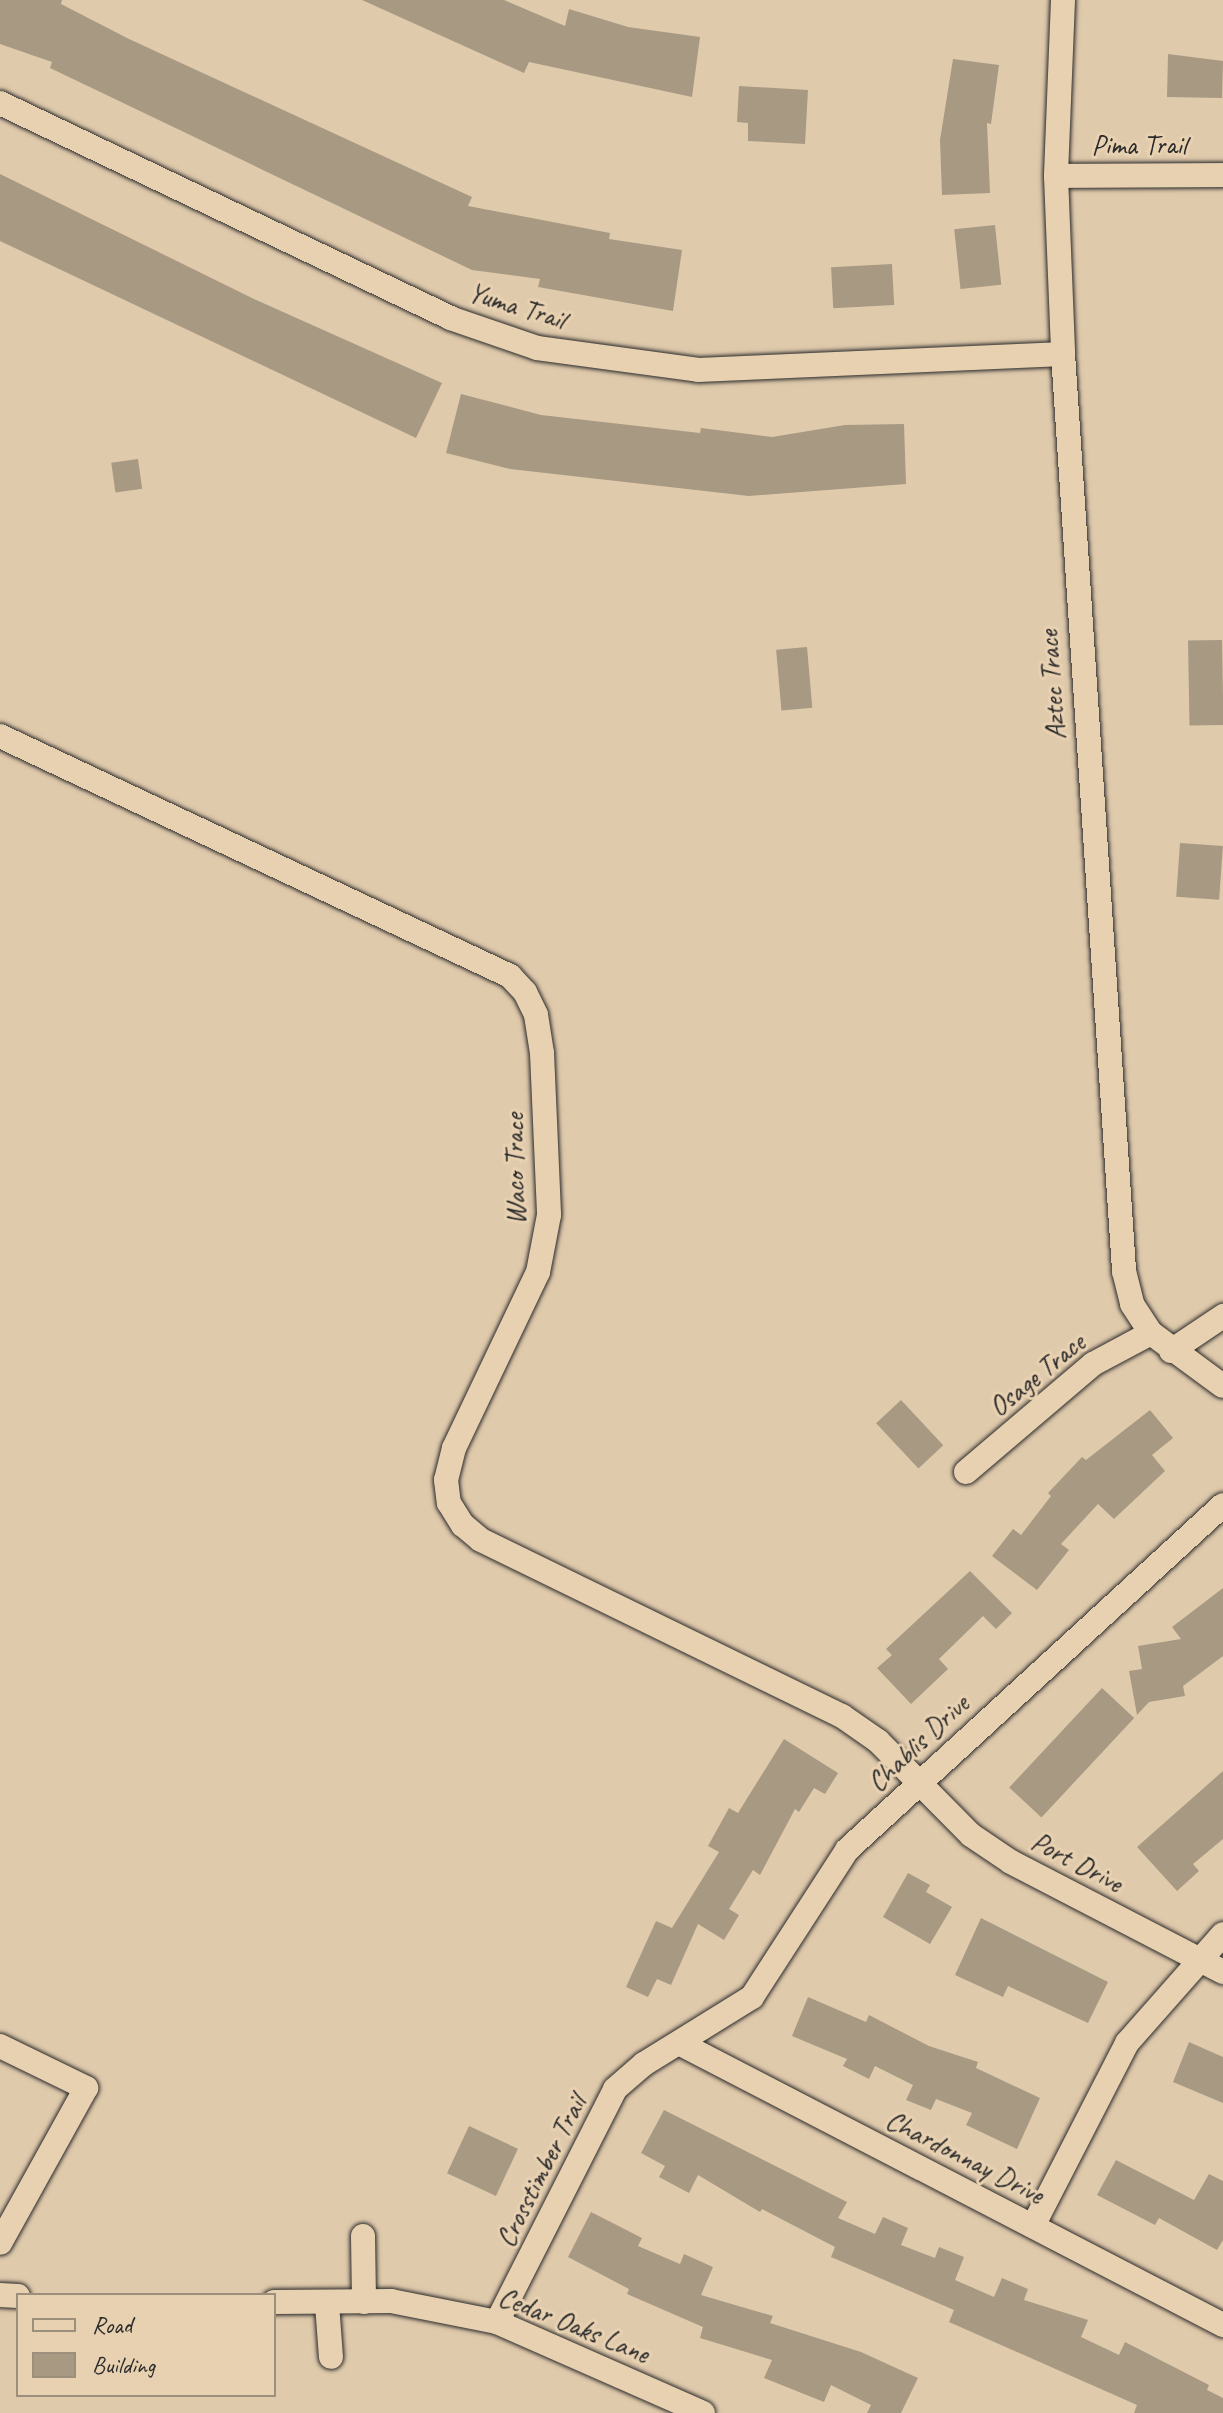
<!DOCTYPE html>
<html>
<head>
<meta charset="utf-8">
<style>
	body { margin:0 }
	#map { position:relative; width:1223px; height:2413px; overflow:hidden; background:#e0caac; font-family:Caveat,sans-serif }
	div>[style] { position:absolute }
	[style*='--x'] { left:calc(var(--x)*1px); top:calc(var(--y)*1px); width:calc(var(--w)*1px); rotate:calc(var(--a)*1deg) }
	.building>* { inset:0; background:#a89983; transform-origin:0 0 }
	.roads { filter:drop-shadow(0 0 2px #2b2b2b) drop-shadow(0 0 2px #2b2b2b) }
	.street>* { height:24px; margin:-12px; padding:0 12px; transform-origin:12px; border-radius:12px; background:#e8d1b1 }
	span { translate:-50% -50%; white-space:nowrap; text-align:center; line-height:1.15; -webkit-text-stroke:6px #e8d1b1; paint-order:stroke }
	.street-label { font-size:28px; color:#2b2b2b }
	.legend { position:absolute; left:16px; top:2293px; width:260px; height:104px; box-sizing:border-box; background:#e8d1b1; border:2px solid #9c8f7b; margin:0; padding:10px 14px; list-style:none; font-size:24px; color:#2b2b2b }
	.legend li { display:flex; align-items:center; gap:16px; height:40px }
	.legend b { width:40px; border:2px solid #9c8f7b }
</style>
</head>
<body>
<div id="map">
	<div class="building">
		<i style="clip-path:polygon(0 0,62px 0,61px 4px,129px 39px,472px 197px,468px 206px,610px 233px,609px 239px,682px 250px,673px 311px,538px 287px,540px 279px,472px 270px,50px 68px,52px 62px,0 44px)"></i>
		<i style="clip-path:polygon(362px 0,504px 0,565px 26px,569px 9px,628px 27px,700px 37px,692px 97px,529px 62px,524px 73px)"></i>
		<i style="clip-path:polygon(1168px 54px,1223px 61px,1222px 98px,1167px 97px)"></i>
		<i style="clip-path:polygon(953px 59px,999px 65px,991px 124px,987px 123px,990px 193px,942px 195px,940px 140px)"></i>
		<i style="clip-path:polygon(739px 86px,808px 90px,805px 144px,748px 141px,748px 123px,737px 122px)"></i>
		<i style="clip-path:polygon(0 174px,254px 299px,442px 383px,416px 438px,0 241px)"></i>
		<i style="left:995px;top:225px;width:60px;height:41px;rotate:84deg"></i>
		<i style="left:892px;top:264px;width:41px;height:61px;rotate:87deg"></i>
		<i style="clip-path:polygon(461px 394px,541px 415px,700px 433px,701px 428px,772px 437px,845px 425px,904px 424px,906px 484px,749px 496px,510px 469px,446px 453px)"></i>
		<i style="left:138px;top:459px;width:30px;height:27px;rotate:82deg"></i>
		<i style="left:1222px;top:640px;width:85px;height:34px;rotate:89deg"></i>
		<i style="left:807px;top:647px;width:61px;height:31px;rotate:85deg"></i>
		<i style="left:1180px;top:843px;width:43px;height:54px;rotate:4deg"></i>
		<i style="left:901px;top:1400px;width:62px;height:34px;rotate:47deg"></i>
		<i style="clip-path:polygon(1150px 1410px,1173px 1438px,1152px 1455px,1165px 1471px,1114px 1519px,1098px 1504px,1061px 1544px,1069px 1550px,1037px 1590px,992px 1556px,1013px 1529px,1021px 1535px,1051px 1496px,1048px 1493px,1082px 1457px,1086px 1460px)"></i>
		<i style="clip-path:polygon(970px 1571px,1012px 1613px,996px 1629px,983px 1616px,939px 1659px,948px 1669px,911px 1704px,877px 1668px,892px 1655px,886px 1649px)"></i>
		<i style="clip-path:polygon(1223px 1588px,1223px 1656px,1183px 1686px,1185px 1696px,1149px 1702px,1137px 1715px,1129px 1671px,1142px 1669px,1138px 1646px,1181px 1639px,1172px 1627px)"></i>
		<i style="left:1102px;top:1688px;width:44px;height:136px;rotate:43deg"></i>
		<i style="clip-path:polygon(784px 1739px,838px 1773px,825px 1794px,814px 1788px,799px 1812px,795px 1809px,760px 1875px,753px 1870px,729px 1909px,739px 1915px,724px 1940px,698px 1924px,671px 1985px,657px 1979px,648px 1997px,626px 1987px,656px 1921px,672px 1928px,719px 1852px,708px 1846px,729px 1808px,738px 1813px)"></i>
		<i style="clip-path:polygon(1223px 1771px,1223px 1839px,1193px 1864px,1199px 1871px,1177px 1891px,1137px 1847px)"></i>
		<i style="clip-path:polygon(908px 1873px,930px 1885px,926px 1892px,952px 1907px,930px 1944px,883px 1917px)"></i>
		<i style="clip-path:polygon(981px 1918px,1108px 1982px,1088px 2023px,1008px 1986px,1003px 1997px,955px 1975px)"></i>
		<i style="clip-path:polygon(808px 1997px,866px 2022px,869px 2015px,929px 2046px,978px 2062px,976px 2068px,1040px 2098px,1017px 2149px,966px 2125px,972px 2113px,936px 2099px,931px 2110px,906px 2100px,913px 2085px,875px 2066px,869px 2079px,843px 2066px,847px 2059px,792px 2036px)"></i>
		<i style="clip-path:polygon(1189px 2042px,1223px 2057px,1223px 2103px,1173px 2082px)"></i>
		<i style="clip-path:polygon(664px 2110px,847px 2202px,838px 2218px,875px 2234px,883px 2217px,908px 2228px,901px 2245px,935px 2258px,939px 2247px,964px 2257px,955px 2280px,994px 2297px,1002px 2278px,1028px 2289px,1024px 2300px,1088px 2320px,1081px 2337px,1119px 2355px,1125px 2342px,1209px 2385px,1207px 2390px,1223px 2398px,1223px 2413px,1134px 2413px,1137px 2405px,949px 2322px,954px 2310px,831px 2257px,835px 2247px,762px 2209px,760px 2212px,698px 2175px,689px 2193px,659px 2177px,665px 2166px,641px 2153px)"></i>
		<i style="left:469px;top:2126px;width:54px;height:52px;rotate:25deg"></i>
		<i style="clip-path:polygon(1116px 2160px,1194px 2200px,1209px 2174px,1223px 2181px,1223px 2240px,1217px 2250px,1159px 2218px,1155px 2225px,1097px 2195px)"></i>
		<i style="clip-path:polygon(591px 2212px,642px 2238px,638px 2246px,680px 2264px,684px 2254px,713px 2267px,701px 2295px,773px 2316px,770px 2323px,861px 2352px,918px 2378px,901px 2413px,867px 2413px,871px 2405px,831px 2385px,824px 2402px,764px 2378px,772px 2360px,700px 2338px,703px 2327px,627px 2294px,629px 2289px,568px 2257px)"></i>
	</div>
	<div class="roads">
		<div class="street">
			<i style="--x:1063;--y:0;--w:176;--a:92.3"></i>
			<i style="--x:1056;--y:176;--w:178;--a:87.7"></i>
			<i style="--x:1063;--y:354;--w:919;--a:86.19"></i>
			<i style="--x:1124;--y:1271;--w:34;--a:76"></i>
			<i style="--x:1132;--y:1304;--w:35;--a:57"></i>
			<i style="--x:1151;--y:1333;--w:89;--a:36.4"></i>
			<i style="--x:0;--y:103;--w:499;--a:25.5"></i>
			<i style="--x:450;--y:318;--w:92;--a:19"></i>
			<i style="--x:537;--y:348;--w:163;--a:7.7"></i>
			<i style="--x:699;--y:370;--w:364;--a:-2.5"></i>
			<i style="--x:1056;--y:176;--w:167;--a:-0.3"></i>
			<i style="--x:0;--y:736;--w:564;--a:25.2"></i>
			<i style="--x:510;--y:976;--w:22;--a:47"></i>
			<i style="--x:525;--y:992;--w:25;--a:64"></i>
			<i style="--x:536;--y:1015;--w:38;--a:81"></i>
			<i style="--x:542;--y:1053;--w:162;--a:87.5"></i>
			<i style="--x:549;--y:1215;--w:58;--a:100.9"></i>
			<i style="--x:538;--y:1272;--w:195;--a:115.5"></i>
			<i style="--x:454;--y:1448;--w:33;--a:104"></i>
			<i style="--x:446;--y:1480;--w:23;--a:83"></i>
			<i style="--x:449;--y:1503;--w:26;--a:58"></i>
			<i style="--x:463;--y:1525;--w:23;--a:40"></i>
			<i style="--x:481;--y:1540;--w:402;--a:26"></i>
			<i style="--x:842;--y:1716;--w:44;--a:34.8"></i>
			<i style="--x:878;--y:1741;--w:132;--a:45.3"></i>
			<i style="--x:971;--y:1835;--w:48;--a:34"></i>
			<i style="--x:1011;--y:1862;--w:239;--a:27.4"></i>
			<i style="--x:1171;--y:1351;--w:63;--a:-33.9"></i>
			<i style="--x:966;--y:1472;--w:167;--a:-40.4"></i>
			<i style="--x:1093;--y:1364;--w:66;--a:-28.1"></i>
			<i style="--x:679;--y:2043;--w:613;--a:27.4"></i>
			<i style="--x:0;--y:2046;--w:96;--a:26"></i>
			<i style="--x:86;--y:2088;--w:177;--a:119"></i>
			<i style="--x:1033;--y:2226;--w:206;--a:-62.8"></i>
			<i style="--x:1127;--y:2043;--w:145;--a:-48.6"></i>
			<i style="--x:363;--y:2236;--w:66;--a:89.1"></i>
			<i style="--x:0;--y:2295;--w:18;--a:3"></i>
			<i style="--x:274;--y:2302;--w:117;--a:-0.5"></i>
			<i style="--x:391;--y:2301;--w:108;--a:11.2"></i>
			<i style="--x:497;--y:2322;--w:225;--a:23.8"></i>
			<i style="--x:327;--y:2304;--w:53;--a:85.7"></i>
			<i style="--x:497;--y:2322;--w:261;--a:-63.1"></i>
			<i style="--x:615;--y:2089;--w:38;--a:-41"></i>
			<i style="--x:644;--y:2064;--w:127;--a:-31.8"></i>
			<i style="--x:752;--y:1997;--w:175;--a:-57.1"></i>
			<i style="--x:847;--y:1850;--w:510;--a:-42.54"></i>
		</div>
	</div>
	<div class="street-label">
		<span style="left:1139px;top:145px">Pima Trail</span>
		<span style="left:517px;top:306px;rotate:17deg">Yuma Trail</span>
		<span style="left:1052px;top:685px;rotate:-94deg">Aztec Trace</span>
		<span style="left:515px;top:1169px;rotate:-91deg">Waco Trace</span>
		<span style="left:1037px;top:1375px;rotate:-39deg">Osage Trace</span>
		<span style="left:918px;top:1743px;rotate:-43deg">Chablis Drive</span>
		<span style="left:1077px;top:1862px;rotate:28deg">Port Drive</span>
		<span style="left:965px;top:2157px;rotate:27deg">Chardonnay Drive</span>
		<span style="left:541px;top:2171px;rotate:-63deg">Crosstimber Trail</span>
		<span style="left:574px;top:2325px;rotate:22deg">Cedar Oaks Lane</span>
	</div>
	<ul class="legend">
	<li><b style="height:10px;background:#e8d1b1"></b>Road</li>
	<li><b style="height:22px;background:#a89983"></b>Building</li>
	</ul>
</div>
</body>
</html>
